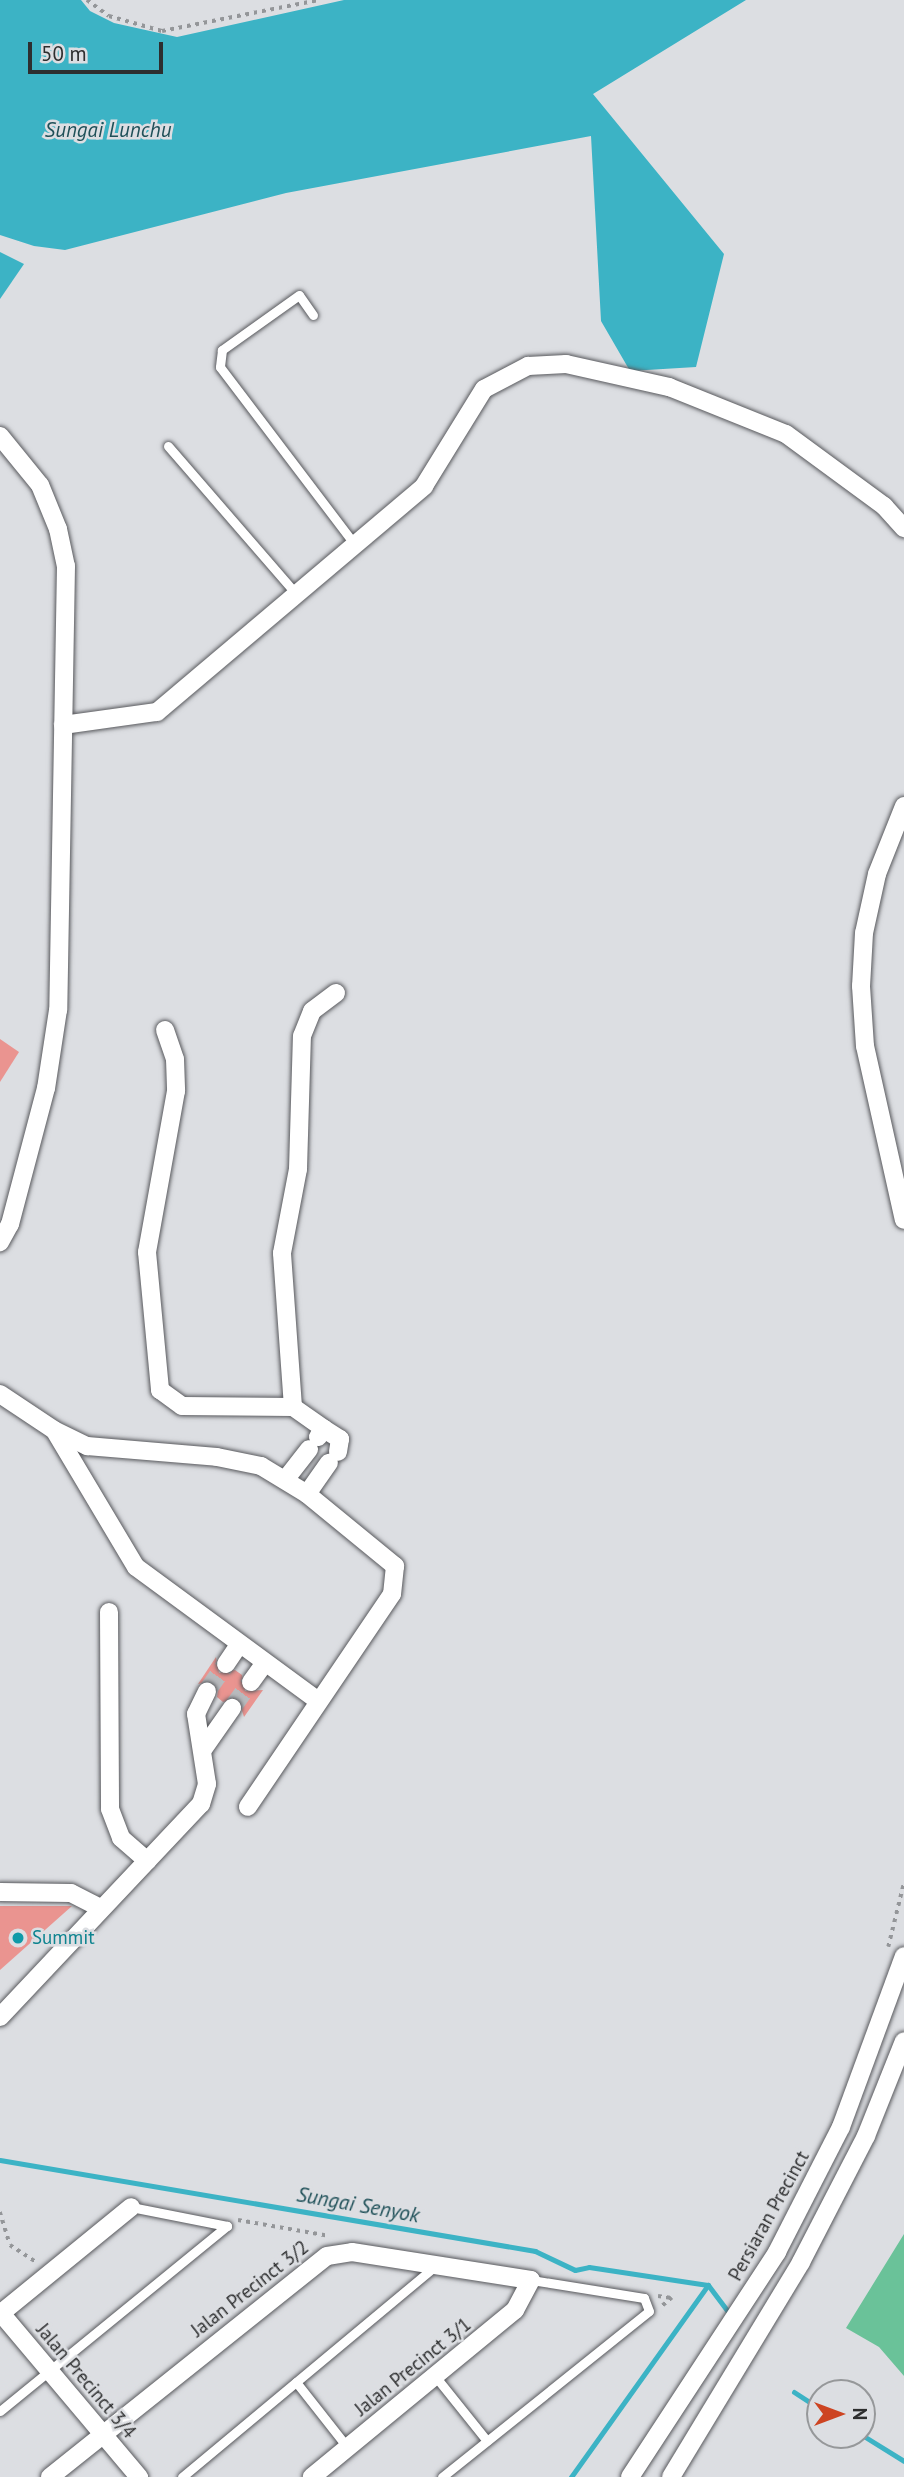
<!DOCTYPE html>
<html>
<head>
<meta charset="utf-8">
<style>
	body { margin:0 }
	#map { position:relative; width:904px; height:2477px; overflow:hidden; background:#dcdee2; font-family:"PT Sans",sans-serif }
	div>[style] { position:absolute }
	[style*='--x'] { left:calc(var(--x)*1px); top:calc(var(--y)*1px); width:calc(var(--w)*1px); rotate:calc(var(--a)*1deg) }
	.forest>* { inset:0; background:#6ac299 }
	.water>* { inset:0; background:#3cb3c5 }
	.stream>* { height:5px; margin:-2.5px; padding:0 2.5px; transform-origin:2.5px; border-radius:2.5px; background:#3cb3c5 }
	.building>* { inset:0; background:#ea9490 }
	.street-tunnel>* { height:18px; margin-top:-9px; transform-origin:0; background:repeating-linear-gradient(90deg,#b9bbbe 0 18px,transparent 0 27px) }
	.path>* { height:3.5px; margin-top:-1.75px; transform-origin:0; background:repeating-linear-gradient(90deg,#949699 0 3.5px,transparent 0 8.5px) }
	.roads { filter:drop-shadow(0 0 2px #58595d) drop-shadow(0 0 2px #58595d) }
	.lane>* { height:9px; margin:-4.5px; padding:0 4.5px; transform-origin:4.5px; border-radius:4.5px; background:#fff }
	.street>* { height:18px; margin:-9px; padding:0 9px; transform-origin:9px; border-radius:9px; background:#fff }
	.dots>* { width:19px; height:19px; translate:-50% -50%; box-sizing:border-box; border:4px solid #dcdee2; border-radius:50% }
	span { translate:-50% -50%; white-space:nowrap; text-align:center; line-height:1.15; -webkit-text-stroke:5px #dcdee2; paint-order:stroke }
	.culture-label { font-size:19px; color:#0d838f }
	.left { translate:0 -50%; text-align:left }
	.street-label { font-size:19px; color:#2d2e2f }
	.water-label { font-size:21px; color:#1f5058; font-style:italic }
	.north { position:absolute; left:806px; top:2379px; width:70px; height:70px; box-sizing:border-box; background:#dcdee2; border:2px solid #96989a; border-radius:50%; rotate:90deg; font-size:19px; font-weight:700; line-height:28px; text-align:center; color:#2d2e2f }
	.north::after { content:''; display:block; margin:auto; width:24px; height:32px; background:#cd4422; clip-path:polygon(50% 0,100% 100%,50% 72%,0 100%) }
	.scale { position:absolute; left:28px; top:42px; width:135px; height:32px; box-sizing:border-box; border:4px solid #2d2e2f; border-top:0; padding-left:9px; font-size:21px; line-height:24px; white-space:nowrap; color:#2d2e2f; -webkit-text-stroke:5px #dcdee2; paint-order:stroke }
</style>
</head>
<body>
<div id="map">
	<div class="forest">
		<i style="clip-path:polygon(904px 2234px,904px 2376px,879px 2347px,846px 2328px)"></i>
	</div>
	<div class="water">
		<i style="clip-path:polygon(0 0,81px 0,90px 11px,114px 23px,177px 37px,344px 0,746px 0,593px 94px,724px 254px,696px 367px,630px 371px,601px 321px,591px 136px,286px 193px,65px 250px,34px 246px,0 235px)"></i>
		<i style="clip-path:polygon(0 252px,24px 264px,0 299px)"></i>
	</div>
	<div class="stream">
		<i style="--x:0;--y:2160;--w:543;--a:9.65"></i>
		<i style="--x:535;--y:2251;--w:44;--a:25.4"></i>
		<i style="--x:575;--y:2270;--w:14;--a:-12"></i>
		<i style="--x:589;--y:2267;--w:120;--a:8.6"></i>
		<i style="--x:708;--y:2285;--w:34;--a:53"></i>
		<i style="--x:794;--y:2392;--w:31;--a:33"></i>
		<i style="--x:862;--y:2435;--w:49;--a:31.8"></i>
		<i style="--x:571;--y:2477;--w:236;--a:-54.5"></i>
	</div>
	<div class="building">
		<i style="clip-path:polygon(0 1039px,19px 1052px,0 1082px)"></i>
		<i style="clip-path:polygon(216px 1657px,219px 1673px,235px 1670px,242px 1675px,245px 1691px,263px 1690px,244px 1717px,238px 1698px,223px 1702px,217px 1697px,218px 1689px,212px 1681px,198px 1684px)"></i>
		<i style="clip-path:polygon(0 1906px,72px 1906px,0 1970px)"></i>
	</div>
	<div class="street-tunnel">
		<i style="--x:207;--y:1691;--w:33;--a:-55"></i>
		<i style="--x:232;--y:1708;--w:32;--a:-54"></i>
	</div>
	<div class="path">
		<i style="--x:87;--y:0;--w:27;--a:36"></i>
		<i style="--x:109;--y:16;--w:55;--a:15.8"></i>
		<i style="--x:162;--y:31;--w:160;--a:-11.2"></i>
		<i style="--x:888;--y:1947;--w:67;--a:-76.2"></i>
		<i style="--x:0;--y:2212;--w:34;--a:73"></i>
		<i style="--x:10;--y:2245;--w:31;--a:33"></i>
		<i style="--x:238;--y:2220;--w:93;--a:9.9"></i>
		<i style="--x:658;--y:2296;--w:14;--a:8"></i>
		<i style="--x:672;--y:2298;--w:16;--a:140"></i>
	</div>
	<div class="roads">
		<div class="lane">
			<i style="--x:313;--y:315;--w:24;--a:-125"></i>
			<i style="--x:299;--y:295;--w:95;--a:144.5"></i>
			<i style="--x:222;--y:350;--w:17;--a:97"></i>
			<i style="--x:220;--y:367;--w:223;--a:52.8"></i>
			<i style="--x:168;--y:446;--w:196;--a:49.1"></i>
			<i style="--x:131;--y:2207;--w:98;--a:11.2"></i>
			<i style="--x:435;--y:2376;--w:83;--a:51.3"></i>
			<i style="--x:296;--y:2382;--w:84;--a:51.8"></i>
			<i style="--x:0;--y:2411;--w:293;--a:-39.2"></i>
			<i style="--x:182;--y:2477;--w:331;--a:-39.8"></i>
			<i style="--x:442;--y:2477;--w:265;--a:-38.7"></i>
			<i style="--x:649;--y:2311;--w:14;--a:-111"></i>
			<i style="--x:644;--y:2298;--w:114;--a:-170.9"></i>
		</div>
		<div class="street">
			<i style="--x:0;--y:436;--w:63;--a:50.8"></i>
			<i style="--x:40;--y:485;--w:48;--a:67.8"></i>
			<i style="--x:58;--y:529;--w:38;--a:78"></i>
			<i style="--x:66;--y:566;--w:444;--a:91"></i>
			<i style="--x:58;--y:1010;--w:79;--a:98.7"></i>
			<i style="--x:46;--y:1088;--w:141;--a:104.8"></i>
			<i style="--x:10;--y:1224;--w:21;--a:119"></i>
			<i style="--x:63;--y:725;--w:95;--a:-7.9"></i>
			<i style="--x:157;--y:712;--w:350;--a:-40.2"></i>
			<i style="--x:424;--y:486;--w:114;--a:-58.3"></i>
			<i style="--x:484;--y:389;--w:50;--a:-27.6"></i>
			<i style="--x:528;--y:366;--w:38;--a:-3"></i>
			<i style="--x:566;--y:364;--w:106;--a:12.6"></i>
			<i style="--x:669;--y:387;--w:126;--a:21.9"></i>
			<i style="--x:786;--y:434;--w:122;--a:36.3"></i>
			<i style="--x:884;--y:506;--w:30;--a:48"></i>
			<i style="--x:904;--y:806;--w:73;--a:111.7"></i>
			<i style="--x:877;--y:874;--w:60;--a:102.4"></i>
			<i style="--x:864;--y:933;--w:53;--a:93.2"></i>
			<i style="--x:861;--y:986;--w:60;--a:86.2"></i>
			<i style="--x:865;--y:1046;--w:178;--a:77.4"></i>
			<i style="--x:165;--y:1030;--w:31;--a:71"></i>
			<i style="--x:175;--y:1059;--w:32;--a:88"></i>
			<i style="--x:176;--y:1091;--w:164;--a:100.2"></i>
			<i style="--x:147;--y:1252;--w:139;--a:84.6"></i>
			<i style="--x:160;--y:1390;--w:27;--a:36"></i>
			<i style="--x:182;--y:1406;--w:111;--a:0.5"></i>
			<i style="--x:293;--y:1407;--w:38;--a:35"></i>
			<i style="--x:0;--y:1394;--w:65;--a:33.7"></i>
			<i style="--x:54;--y:1430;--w:37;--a:26"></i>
			<i style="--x:87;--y:1446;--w:130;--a:4.8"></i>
			<i style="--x:217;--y:1457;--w:45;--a:11.6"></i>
			<i style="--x:261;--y:1466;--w:54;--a:31.3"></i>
			<i style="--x:307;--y:1494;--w:114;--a:39.3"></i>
			<i style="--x:395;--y:1566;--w:28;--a:96"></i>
			<i style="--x:392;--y:1594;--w:257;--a:124.1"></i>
			<i style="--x:293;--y:1407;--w:154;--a:-94.1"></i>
			<i style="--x:282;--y:1253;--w:86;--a:-79.2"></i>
			<i style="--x:298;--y:1169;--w:133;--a:-88.3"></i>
			<i style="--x:302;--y:1036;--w:27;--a:-68"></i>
			<i style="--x:312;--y:1011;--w:30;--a:-37"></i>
			<i style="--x:56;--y:1433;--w:156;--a:59.2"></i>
			<i style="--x:136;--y:1567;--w:225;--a:36.3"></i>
			<i style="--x:318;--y:1437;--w:10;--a:-53"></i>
			<i style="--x:324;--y:1429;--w:19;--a:32"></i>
			<i style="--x:340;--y:1439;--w:13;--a:99"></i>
			<i style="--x:285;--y:1480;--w:39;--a:-52"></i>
			<i style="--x:307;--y:1494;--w:38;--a:-55"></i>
			<i style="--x:109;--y:1612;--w:197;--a:89.7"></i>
			<i style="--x:110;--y:1809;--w:31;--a:69"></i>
			<i style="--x:121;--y:1838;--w:35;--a:41"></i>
			<i style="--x:226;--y:1664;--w:23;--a:-56"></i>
			<i style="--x:251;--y:1682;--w:24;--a:-54"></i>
			<i style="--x:204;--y:1748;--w:49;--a:-55"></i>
			<i style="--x:0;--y:1892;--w:71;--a:0.8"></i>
			<i style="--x:71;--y:1893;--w:33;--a:27"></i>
			<i style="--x:0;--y:2017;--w:293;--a:-46.7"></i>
			<i style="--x:201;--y:1804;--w:21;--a:-73"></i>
			<i style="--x:207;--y:1784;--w:71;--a:-98.9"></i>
			<i style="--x:196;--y:1714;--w:25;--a:-64"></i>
			<i style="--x:0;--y:2312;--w:216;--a:49.9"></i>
			<i style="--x:0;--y:2314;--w:169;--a:-39.2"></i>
			<i style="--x:50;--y:2477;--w:354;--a:-38.6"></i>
			<i style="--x:327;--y:2256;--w:25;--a:-9"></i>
			<i style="--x:352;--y:2252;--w:181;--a:8.9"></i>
			<i style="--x:531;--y:2280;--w:34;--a:118"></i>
			<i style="--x:515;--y:2310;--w:263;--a:140.6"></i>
			<i style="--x:630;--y:2477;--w:269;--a:-56.8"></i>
			<i style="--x:777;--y:2252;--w:140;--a:-62.9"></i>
			<i style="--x:841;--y:2127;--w:182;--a:-69.8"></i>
			<i style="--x:671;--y:2477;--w:251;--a:-58.8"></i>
			<i style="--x:801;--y:2262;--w:142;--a:-62.7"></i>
			<i style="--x:866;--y:2136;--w:102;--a:-68.2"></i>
		</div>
	</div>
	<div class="dots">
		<i style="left:18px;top:1938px;background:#0f9aa8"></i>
	</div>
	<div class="culture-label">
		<span class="left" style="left:32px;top:1938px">Summit</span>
	</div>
	<div class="street-label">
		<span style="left:769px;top:2216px;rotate:-61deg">Persiaran Precinct</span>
		<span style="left:250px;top:2289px;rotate:-38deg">Jalan Precinct 3/2</span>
		<span style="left:413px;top:2367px;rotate:-39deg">Jalan Precinct 3/1</span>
		<span style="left:86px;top:2381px;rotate:50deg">Jalan Precinct 3/4</span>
	</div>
	<div class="water-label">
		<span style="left:108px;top:130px">Sungai Lunchu</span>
		<span style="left:358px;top:2205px;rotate:10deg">Sungai Senyok</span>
	</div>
	<div class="north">N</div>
	<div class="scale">50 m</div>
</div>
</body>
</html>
